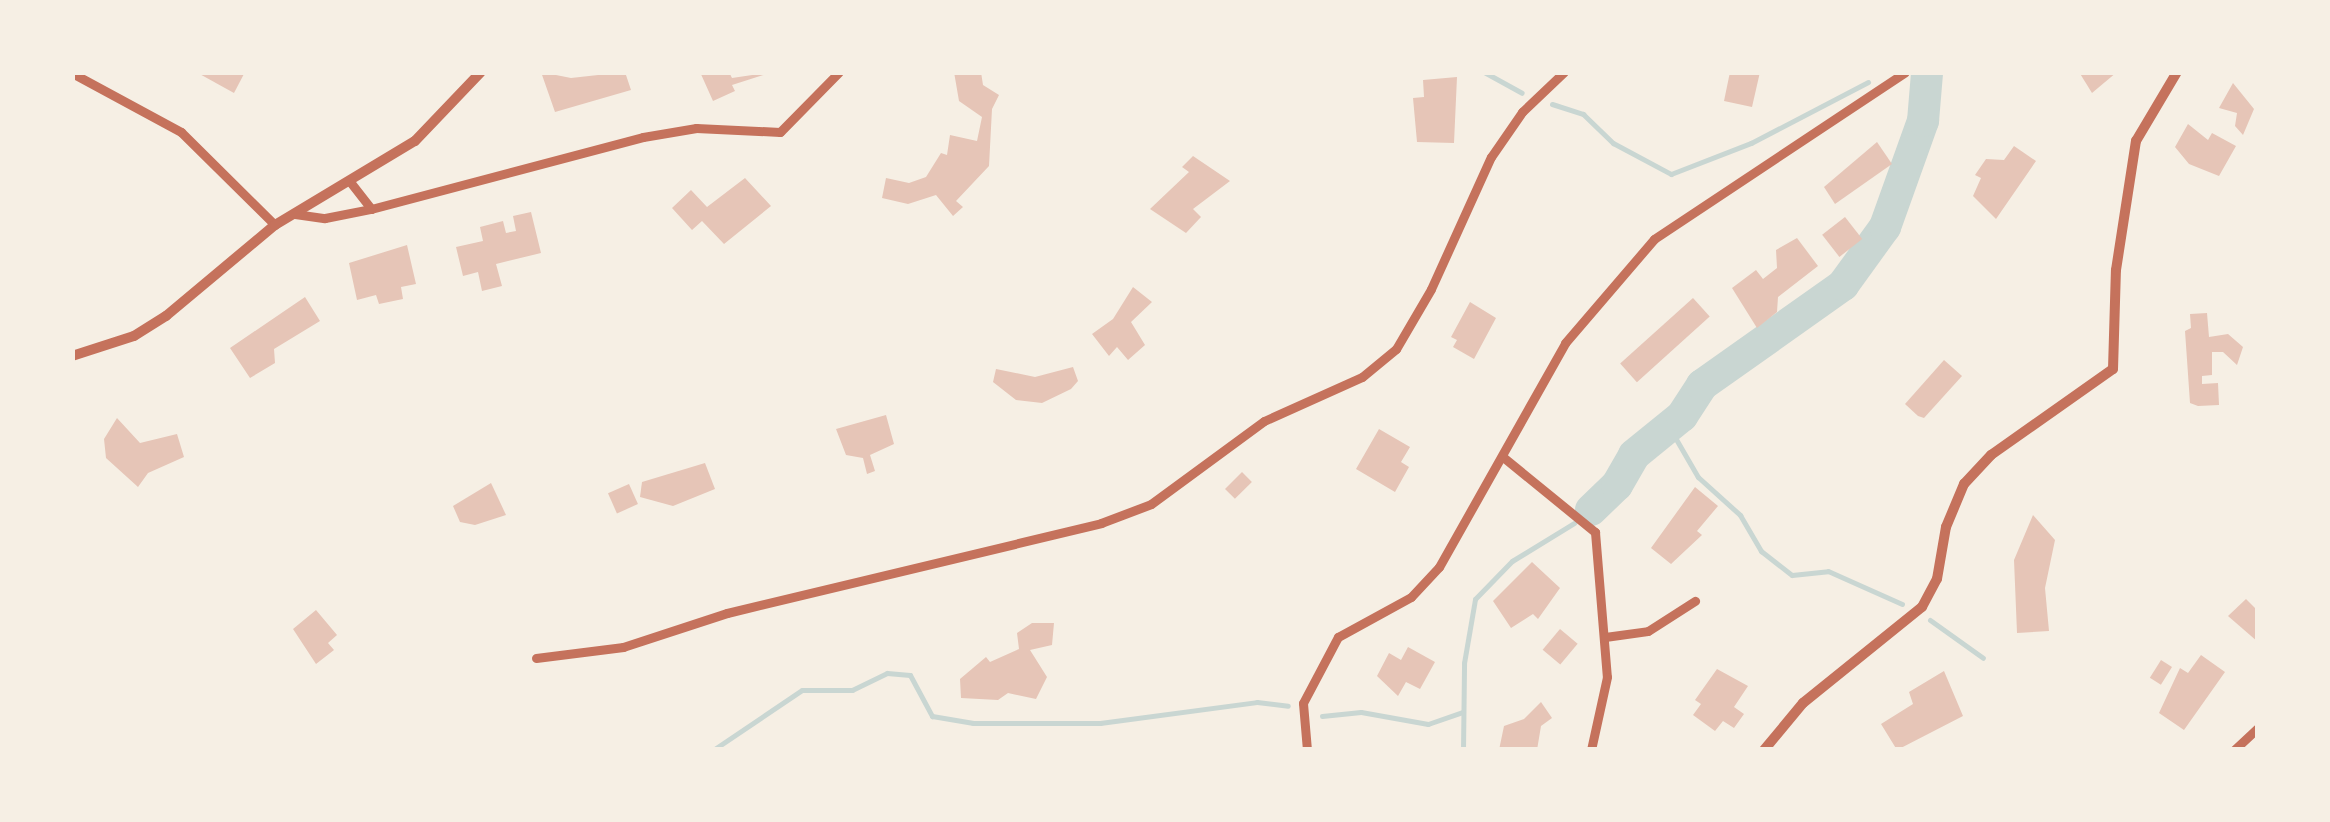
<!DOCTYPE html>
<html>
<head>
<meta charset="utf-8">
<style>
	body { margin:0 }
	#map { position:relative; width:2330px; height:822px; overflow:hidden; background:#f6efe4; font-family:"PT Sans",sans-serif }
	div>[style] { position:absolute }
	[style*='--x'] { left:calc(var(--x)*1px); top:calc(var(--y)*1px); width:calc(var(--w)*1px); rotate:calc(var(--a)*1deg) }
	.stream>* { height:5px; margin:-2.5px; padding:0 2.5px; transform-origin:2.5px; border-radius:2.5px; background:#c9d6d2 }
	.river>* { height:32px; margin:-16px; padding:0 16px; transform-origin:16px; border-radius:16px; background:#c9d6d2 }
	.building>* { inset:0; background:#e6c5b7; transform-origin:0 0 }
	.minor>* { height:9px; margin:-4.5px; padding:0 4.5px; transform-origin:4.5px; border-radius:4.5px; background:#c5725c }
	.tertiary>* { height:10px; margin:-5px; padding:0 5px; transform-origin:5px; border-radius:5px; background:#c5725c }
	span { translate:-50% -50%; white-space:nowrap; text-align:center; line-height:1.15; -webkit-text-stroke:10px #f6efe4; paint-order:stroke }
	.frame { position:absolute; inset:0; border:75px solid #f6efe4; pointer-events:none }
</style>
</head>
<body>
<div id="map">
	<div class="stream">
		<i style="--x:1484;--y:72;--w:43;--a:28.9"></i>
		<i style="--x:1552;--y:104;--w:33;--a:18"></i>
		<i style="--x:1583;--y:114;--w:42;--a:44"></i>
		<i style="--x:1613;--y:143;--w:66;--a:28.1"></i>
		<i style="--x:1671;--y:174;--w:86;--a:-21.2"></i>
		<i style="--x:1751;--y:143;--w:132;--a:-27.5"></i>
		<i style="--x:1669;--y:427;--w:58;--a:59.9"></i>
		<i style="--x:1698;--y:477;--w:57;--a:42.1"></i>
		<i style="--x:1740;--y:515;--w:42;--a:59.7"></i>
		<i style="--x:1761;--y:551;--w:39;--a:38"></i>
		<i style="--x:1792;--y:575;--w:36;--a:-6"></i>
		<i style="--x:1828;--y:571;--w:81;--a:24"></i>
		<i style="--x:1930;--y:620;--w:65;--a:35.6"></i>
		<i style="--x:1322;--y:716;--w:39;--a:-6"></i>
		<i style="--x:1361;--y:712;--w:68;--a:10.2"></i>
		<i style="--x:1428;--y:724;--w:37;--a:-19"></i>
		<i style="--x:713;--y:750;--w:107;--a:-34"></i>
		<i style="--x:802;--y:690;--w:50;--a:0"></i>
		<i style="--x:852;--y:690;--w:39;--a:-26"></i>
		<i style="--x:887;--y:673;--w:23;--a:5"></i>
		<i style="--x:910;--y:675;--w:47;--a:61.8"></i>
		<i style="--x:932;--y:716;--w:42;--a:9.7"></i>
		<i style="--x:973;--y:723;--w:127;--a:0"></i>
		<i style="--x:1100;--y:723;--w:158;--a:-7.6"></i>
		<i style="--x:1257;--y:702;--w:31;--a:7"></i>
		<i style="--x:1463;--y:750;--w:87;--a:-89.3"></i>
		<i style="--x:1464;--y:663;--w:65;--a:-80.2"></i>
		<i style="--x:1475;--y:599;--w:53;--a:-45.8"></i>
		<i style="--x:1512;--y:561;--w:73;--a:-31.5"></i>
	</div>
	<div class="river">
		<i style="--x:1591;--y:510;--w:36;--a:-44"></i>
		<i style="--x:1617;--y:485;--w:34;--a:-60"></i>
		<i style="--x:1634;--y:455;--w:62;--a:-39.1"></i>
		<i style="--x:1682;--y:416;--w:37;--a:-57"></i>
		<i style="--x:1702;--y:385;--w:173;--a:-35.3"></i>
		<i style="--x:1843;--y:285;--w:72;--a:-54.1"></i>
		<i style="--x:1885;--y:227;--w:113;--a:-70.3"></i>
		<i style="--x:1923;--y:121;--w:48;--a:-85.2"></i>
	</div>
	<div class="building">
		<i style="clip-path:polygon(196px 72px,245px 72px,234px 93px)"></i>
		<i style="clip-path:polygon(541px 72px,571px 78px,625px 72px,631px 90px,555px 112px)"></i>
		<i style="clip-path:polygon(700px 72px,729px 72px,732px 78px,773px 72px,732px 85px,735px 91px,713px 101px)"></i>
		<i style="clip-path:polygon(954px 72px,981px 72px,983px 85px,999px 95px,992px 109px,989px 166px,956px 201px,963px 207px,953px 216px,936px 195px,908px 204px,882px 198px,886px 178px,909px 183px,926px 177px,941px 153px,947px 155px,950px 135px,977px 141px,982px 117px,959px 101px)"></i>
		<i style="clip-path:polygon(1730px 72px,1760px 72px,1752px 107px,1724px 101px)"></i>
		<i style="clip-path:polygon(2079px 72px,2117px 72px,2092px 93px)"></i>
		<i style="clip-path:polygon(1457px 77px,1454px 143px,1417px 142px,1413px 98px,1424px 97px,1423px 80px)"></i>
		<i style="clip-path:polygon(2233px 83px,2254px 109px,2243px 135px,2235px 126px,2237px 113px,2219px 108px)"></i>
		<i style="clip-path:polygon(2188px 124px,2208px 140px,2212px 133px,2236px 146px,2219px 176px,2189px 164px,2175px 147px)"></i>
		<i style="clip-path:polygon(1877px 142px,1892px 164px,1835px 204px,1824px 187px)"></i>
		<i style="clip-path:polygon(2014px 146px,2036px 161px,1996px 219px,1973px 196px,1981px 178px,1975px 175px,1986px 159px,2004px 160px)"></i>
		<i style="clip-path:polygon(1193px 156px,1230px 181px,1193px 209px,1201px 217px,1186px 233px,1150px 209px,1189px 172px,1182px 167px)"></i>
		<i style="clip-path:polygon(745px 178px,771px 206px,724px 244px,702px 221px,692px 230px,672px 208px,691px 190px,707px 207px)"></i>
		<i style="clip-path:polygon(531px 212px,541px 253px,496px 264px,502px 286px,482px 291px,478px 272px,463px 276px,456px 247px,483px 241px,480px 227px,503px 221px,506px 233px,516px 231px,513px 216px)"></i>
		<i style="left:1845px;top:217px;width:28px;height:29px;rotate:52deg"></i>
		<i style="clip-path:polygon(1797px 238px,1818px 266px,1778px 297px,1777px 312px,1757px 328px,1732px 288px,1756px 270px,1763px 279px,1777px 268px,1776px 250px)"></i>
		<i style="clip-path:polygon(407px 245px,416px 284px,401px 287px,403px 299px,379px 304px,376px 295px,357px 300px,349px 263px)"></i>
		<i style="clip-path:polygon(1133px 287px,1152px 302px,1131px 322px,1145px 345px,1128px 360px,1117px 347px,1109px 356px,1092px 334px,1113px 319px)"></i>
		<i style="clip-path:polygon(305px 297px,320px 321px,274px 349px,275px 363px,250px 378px,230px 348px)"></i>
		<i style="left:1693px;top:298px;width:25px;height:98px;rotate:48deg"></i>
		<i style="clip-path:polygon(1470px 302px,1496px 318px,1474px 359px,1453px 347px,1457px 340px,1451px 337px)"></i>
		<i style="clip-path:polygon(2207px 313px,2209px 337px,2228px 334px,2243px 347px,2237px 365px,2223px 352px,2212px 352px,2212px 375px,2202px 376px,2202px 384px,2218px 383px,2219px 405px,2198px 406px,2190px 403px,2185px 331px,2191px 328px,2190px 314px)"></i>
		<i style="clip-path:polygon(1944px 360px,1962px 376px,1924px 418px,1918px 416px,1905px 404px)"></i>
		<i style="clip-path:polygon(1073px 367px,1078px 381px,1071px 389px,1042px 403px,1016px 400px,993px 382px,996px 369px,1035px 377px)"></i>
		<i style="clip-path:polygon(886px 415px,894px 444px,870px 455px,875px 471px,867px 474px,863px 458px,846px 455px,836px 429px)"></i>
		<i style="clip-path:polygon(117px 418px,140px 443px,177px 434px,184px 457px,148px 473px,138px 487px,106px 458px,104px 439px)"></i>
		<i style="clip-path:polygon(1379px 429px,1410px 447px,1401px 462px,1409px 467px,1395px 492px,1356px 469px)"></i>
		<i style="clip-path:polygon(705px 463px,715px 489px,673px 506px,640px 497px,642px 482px)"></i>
		<i style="left:1242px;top:472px;width:14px;height:24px;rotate:45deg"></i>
		<i style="clip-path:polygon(491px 483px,506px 515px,475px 525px,460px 522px,453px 506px)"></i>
		<i style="left:629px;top:484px;width:22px;height:23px;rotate:66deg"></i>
		<i style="clip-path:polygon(1695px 487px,1718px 506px,1697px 531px,1702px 535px,1671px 564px,1651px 548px)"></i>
		<i style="clip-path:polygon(2033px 515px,2055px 540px,2045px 588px,2049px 631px,2017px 633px,2014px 560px)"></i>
		<i style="clip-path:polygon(1532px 562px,1560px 588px,1538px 619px,1533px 614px,1511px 628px,1493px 601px)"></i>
		<i style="clip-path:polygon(2246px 599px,2258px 611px,2258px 642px,2228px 616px)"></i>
		<i style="clip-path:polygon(316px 610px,337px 635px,328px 643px,334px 650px,316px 664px,293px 629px)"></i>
		<i style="clip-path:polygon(1032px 623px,1054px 623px,1052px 645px,1030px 650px,1047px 677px,1036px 699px,1008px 693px,998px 700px,961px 698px,960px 679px,986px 657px,990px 662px,1019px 649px,1017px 633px)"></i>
		<i style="left:1560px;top:629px;width:23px;height:27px;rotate:40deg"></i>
		<i style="clip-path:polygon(1408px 647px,1435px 662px,1420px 689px,1406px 682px,1398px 696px,1377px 676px,1389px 653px,1401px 660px)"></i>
		<i style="clip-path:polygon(2201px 655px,2225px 672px,2184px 730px,2159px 713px,2180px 668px,2188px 673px)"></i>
		<i style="left:2161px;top:660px;width:13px;height:21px;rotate:32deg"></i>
		<i style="clip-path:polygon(1717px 669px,1748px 686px,1734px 707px,1744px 714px,1734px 728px,1723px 721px,1715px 731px,1693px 715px,1701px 704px,1695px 700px)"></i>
		<i style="clip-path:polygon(1944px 671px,1963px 716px,1897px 750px,1881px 724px,1913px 704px,1909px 692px)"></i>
		<i style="clip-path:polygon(1541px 702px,1552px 718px,1541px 726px,1537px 750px,1499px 750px,1504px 726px,1524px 719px)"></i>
	</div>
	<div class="minor">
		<i style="--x:72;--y:73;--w:124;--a:28.4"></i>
		<i style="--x:181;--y:132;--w:132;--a:44.7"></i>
		<i style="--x:351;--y:183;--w:33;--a:52"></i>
		<i style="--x:371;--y:209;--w:281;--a:-14.8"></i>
		<i style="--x:643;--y:137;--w:54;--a:-9.6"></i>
		<i style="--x:696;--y:128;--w:84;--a:2.7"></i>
		<i style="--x:780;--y:132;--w:84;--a:-45.5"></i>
		<i style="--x:295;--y:214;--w:30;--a:8"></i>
		<i style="--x:325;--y:218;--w:47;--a:-11.1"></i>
		<i style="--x:1503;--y:457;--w:119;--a:39.2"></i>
		<i style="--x:1595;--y:532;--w:145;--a:85.3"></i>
		<i style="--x:1607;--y:677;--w:75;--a:102.4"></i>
		<i style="--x:1605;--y:637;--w:43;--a:-7.9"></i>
		<i style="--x:1648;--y:631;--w:56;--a:-32.6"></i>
		<i style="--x:536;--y:658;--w:88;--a:-7.2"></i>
		<i style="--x:623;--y:647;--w:109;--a:-18.1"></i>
		<i style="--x:727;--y:613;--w:385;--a:-13.5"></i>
		<i style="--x:1101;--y:523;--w:53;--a:-20.8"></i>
		<i style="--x:1151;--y:504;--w:140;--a:-36.3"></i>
		<i style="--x:1264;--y:421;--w:107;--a:-24.2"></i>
		<i style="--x:1362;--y:377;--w:44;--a:-39.5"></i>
		<i style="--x:1396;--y:349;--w:69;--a:-59.7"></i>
		<i style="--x:1431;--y:289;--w:145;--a:-65.6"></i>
		<i style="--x:1491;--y:157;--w:55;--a:-55.4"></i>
		<i style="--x:1522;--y:112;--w:58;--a:-43.6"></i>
		<i style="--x:1307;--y:750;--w:47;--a:-94.9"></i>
		<i style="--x:1303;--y:703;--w:75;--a:-62.1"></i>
		<i style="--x:1338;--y:637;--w:83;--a:-28.7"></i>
		<i style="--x:1411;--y:597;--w:41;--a:-47"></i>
		<i style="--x:1439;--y:567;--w:257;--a:-60.6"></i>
		<i style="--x:1565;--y:343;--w:137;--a:-49.4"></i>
		<i style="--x:1654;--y:239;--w:301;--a:-33.6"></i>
		<i style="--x:2234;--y:750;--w:33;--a:-43"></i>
	</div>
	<div class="tertiary">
		<i style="--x:72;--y:356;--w:65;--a:-17.9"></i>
		<i style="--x:134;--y:336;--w:38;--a:-32"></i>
		<i style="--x:166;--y:316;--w:142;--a:-39.9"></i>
		<i style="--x:275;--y:225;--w:163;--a:-31"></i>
		<i style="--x:415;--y:141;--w:95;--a:-46.3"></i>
		<i style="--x:1764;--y:750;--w:61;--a:-50.3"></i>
		<i style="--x:1803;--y:703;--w:153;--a:-38.9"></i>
		<i style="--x:1922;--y:607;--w:32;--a:-62"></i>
		<i style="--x:1937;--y:579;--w:53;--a:-80.2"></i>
		<i style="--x:1946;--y:527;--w:47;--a:-67.3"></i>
		<i style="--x:1964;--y:484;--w:40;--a:-47"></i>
		<i style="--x:1991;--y:455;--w:149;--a:-35.2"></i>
		<i style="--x:2113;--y:369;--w:99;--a:-88.3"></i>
		<i style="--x:2116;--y:270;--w:131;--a:-81.2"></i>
		<i style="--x:2136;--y:141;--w:80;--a:-59.3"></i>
	</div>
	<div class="frame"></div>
</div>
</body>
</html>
